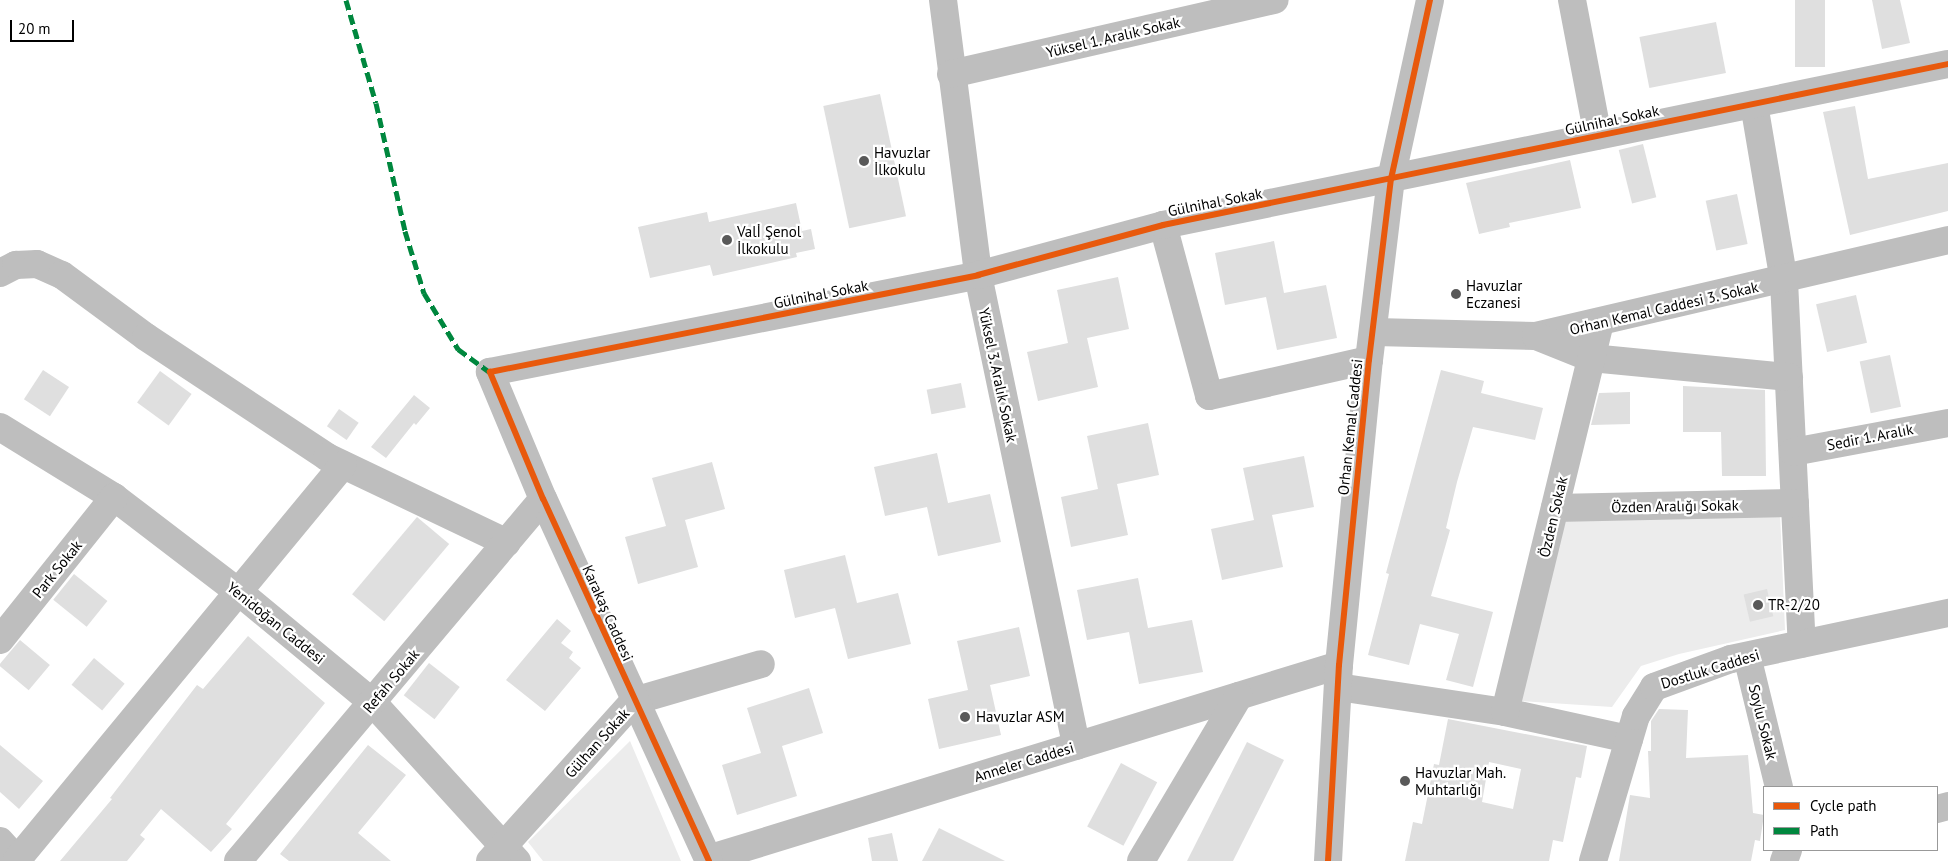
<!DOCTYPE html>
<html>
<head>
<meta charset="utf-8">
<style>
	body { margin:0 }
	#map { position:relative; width:1948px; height:861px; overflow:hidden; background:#fff; font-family:"PT Sans",sans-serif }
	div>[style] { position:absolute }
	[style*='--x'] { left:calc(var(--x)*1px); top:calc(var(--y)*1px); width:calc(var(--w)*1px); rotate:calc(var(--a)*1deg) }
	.green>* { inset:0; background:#ececec }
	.building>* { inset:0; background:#dfdfdf; transform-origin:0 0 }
	.minor>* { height:28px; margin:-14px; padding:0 14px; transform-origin:14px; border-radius:14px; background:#bebebe }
	.quiet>* { height:5px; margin-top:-2.5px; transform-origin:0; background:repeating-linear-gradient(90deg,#00873e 0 10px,transparent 0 15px) }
	.cycleway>* { height:6px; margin:-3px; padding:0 3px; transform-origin:3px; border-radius:3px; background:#e8590c }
	.dots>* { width:14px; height:14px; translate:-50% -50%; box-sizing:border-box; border:2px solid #fff; border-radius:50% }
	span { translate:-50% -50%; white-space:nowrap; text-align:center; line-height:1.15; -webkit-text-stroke:4.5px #fff; paint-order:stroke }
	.street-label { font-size:15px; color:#000 }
	.poi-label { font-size:15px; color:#000 }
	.left { translate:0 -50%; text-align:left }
	.legend { position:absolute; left:1763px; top:786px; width:175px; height:65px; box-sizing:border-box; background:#fff; border:1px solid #999; margin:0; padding:6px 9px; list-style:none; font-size:15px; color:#000 }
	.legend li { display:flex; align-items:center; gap:10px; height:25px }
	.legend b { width:25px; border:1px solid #999 }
	.scale { position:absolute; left:10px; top:20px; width:64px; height:22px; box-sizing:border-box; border:2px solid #000; border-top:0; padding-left:6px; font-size:15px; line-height:18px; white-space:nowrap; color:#000; -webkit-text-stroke:4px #fff; paint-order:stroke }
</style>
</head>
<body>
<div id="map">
	<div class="green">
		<i style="clip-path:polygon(1780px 514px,1785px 630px,1679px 654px,1641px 666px,1612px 707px,1521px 701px,1561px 516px)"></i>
		<i style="clip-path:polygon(630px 741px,681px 861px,543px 861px,528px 842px)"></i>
	</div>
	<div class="building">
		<i style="left:1795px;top:0;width:30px;height:67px"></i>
		<i style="clip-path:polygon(1872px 0,1900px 0,1910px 43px,1882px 49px)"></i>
		<i style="left:1716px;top:22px;width:52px;height:78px;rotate:79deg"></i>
		<i style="left:880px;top:94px;width:125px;height:58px;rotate:78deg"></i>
		<i style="clip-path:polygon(1855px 106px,1868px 179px,1948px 163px,1948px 211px,1850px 235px,1823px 112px)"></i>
		<i style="left:1643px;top:144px;width:55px;height:25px;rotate:76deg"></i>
		<i style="clip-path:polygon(1570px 160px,1581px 208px,1509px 223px,1510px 227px,1479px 234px,1466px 183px)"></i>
		<i style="left:1737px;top:194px;width:51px;height:32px;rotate:78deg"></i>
		<i style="clip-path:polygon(796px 203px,802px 231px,811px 229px,815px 249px,796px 253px,797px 257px,713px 276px,710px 265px,650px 278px,638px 227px,707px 212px,709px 222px)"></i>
		<i style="clip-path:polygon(1274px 241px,1284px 293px,1326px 285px,1337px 338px,1277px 350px,1266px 297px,1225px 305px,1215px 253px)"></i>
		<i style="clip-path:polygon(1118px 277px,1129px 329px,1087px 338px,1098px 387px,1038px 401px,1027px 352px,1068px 343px,1057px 290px)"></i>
		<i style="left:1856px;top:295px;width:49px;height:41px;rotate:77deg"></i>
		<i style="left:1890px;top:355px;width:53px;height:31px;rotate:78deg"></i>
		<i style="left:43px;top:370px;width:31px;height:35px;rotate:33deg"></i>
		<i style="clip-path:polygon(1441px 370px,1484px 381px,1481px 393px,1543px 408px,1535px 440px,1473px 427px,1457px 482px,1446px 528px,1450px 530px,1431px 596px,1493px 612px,1473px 687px,1446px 680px,1459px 634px,1420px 624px,1409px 665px,1368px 655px,1389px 574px,1386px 573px)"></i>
		<i style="left:160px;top:371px;width:39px;height:39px;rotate:36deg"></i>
		<i style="left:961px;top:383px;width:25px;height:35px;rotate:79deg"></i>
		<i style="clip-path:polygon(1683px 386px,1765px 390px,1766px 476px,1722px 476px,1721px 432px,1683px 432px)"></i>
		<i style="clip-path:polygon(1630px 392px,1630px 424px,1591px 425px,1599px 393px)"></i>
		<i style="clip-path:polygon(414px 395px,430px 408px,416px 425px,414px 423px,386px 458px,371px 447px)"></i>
		<i style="left:339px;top:409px;width:24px;height:21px;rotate:35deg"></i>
		<i style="clip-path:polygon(1148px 423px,1159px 475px,1117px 484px,1128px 535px,1071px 547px,1061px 497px,1098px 489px,1087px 436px)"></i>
		<i style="clip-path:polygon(937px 453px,948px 503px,990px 494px,1001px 542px,938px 556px,927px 507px,885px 516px,874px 467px)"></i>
		<i style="clip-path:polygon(1304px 456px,1314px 507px,1272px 515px,1283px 567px,1222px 580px,1211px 529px,1254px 520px,1243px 468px)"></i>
		<i style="clip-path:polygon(712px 462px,725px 509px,685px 520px,698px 567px,638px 584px,625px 537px,666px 526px,652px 478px)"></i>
		<i style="left:417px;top:517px;width:42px;height:101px;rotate:40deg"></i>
		<i style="clip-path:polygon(845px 555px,857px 603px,898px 593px,911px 644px,848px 659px,835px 608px,795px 618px,784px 570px)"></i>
		<i style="left:74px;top:574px;width:43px;height:33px;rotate:39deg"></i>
		<i style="clip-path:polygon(1138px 578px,1148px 628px,1192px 620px,1203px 672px,1139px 684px,1129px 632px,1087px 640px,1077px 590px)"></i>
		<i style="left:1767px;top:589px;width:28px;height:24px;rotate:77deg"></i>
		<i style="clip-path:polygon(557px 619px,571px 631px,561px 643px,573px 652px,569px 658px,581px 668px,545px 711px,506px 680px)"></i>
		<i style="clip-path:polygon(1019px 627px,1030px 676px,990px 685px,1001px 735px,939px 749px,928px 699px,968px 690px,957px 641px)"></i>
		<i style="clip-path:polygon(248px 636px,325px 703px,226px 824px,232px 829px,211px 852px,161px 809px,140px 835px,145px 839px,127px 861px,60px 861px,112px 799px,110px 798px,197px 685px,203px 689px)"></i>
		<i style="left:20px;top:640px;width:39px;height:33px;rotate:40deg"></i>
		<i style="left:94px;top:658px;width:40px;height:35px;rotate:40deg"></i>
		<i style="left:429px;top:663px;width:39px;height:41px;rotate:38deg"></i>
		<i style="clip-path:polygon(809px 688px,823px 733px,782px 746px,797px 796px,737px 815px,722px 765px,761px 753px,747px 708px)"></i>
		<i style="clip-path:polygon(1659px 709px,1688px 710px,1686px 758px,1748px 755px,1753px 813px,1764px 815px,1760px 841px,1755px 840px,1751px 861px,1619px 861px,1630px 795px,1650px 798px,1648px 751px,1651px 751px,1651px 721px)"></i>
		<i style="clip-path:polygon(evenodd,1448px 719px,1587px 746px,1581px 778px,1576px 777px,1563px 842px,1553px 840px,1549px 861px,1405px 861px,1413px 822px,1422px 824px,1434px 764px,1439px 765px,1448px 719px,1489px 762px,1521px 769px,1513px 809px,1482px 802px,1489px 762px)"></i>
		<i style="clip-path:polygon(1247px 742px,1284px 760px,1233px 861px,1187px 861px)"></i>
		<i style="clip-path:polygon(0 745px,43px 781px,19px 809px,0 792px)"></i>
		<i style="clip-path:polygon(368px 745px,406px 775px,358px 833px,391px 861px,289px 861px,280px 854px)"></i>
		<i style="left:1121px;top:763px;width:41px;height:72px;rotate:28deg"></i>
		<i style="clip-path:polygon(939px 828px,1005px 861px,922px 861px)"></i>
		<i style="clip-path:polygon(892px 833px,898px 861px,872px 861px,868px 838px)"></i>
	</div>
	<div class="minor">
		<i style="--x:943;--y:0;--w:277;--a:82.7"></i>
		<i style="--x:978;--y:275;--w:481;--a:78.2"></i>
		<i style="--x:1572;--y:0;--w:138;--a:79.2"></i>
		<i style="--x:951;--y:74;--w:332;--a:-12.9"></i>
		<i style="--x:1754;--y:104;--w:180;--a:80.4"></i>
		<i style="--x:1784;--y:281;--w:363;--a:87.2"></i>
		<i style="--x:1163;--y:225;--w:177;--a:74.9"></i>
		<i style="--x:1209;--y:396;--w:164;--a:-12.7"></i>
		<i style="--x:0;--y:273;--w:18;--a:-27"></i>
		<i style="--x:16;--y:265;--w:21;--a:-3"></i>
		<i style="--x:37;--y:264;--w:27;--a:24"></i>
		<i style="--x:62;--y:275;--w:104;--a:36.4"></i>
		<i style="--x:146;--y:337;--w:217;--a:33.5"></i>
		<i style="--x:327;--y:457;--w:199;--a:25.5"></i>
		<i style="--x:1375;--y:332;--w:161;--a:1.4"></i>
		<i style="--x:1536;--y:336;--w:423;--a:-13.1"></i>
		<i style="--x:1536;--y:336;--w:59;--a:21.8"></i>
		<i style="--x:1591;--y:358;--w:199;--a:5.5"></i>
		<i style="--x:0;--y:427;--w:134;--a:31.6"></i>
		<i style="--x:114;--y:497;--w:165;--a:37.4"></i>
		<i style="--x:245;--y:597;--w:166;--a:39.6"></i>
		<i style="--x:373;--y:703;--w:214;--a:47.7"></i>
		<i style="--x:1793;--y:452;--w:158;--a:-10.6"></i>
		<i style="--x:1555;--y:508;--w:240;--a:-1.2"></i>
		<i style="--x:0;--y:640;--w:183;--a:-51.4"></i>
		<i style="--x:1747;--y:656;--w:135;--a:76.3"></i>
		<i style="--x:1338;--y:687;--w:169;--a:8.5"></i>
		<i style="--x:1505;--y:712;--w:127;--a:12.3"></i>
		<i style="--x:1505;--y:712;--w:401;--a:-76.3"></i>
		<i style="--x:1937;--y:809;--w:11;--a:-15"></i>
		<i style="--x:0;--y:841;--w:27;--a:48"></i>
		<i style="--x:708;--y:859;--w:660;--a:-17.09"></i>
		<i style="--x:17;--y:860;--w:512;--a:-50.47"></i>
		<i style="--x:238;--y:861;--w:473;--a:-49.9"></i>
		<i style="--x:490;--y:861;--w:215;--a:-48"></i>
		<i style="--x:634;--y:701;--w:132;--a:-16.2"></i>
		<i style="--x:709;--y:861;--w:398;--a:-114.6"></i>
		<i style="--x:543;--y:499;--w:138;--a:-112.7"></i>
		<i style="--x:490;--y:372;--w:498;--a:-11.2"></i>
		<i style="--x:978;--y:275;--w:192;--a:-15.1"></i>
		<i style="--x:1163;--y:225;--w:801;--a:-11.59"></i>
		<i style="--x:1141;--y:861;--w:192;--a:-59.3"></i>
		<i style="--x:1328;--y:861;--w:196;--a:-86.8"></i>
		<i style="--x:1339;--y:665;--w:306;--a:-84.4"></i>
		<i style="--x:1369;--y:360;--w:182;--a:-83.1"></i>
		<i style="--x:1391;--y:179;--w:183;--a:-77.7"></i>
		<i style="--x:1593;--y:861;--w:151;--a:-73.5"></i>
		<i style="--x:1636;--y:716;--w:34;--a:-58"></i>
		<i style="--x:1654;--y:687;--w:82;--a:-20"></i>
		<i style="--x:1731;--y:659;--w:222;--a:-12"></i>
		<i style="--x:1784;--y:861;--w:12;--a:-70"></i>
	</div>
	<div class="quiet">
		<i style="--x:346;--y:0;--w:107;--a:73.8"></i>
		<i style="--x:376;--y:103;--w:131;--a:77.2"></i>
		<i style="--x:405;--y:231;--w:65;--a:73"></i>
		<i style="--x:424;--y:293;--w:66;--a:58.7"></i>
		<i style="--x:458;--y:349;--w:39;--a:36"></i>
	</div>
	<div class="cycleway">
		<i style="--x:709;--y:861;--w:398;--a:-114.6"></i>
		<i style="--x:543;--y:499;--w:138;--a:-112.7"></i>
		<i style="--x:490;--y:372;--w:498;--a:-11.2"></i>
		<i style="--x:978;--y:275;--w:192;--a:-15.1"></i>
		<i style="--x:1163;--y:225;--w:801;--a:-11.59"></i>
		<i style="--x:1328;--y:861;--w:196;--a:-86.8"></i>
		<i style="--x:1339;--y:665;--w:306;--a:-84.4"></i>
		<i style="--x:1369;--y:360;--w:182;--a:-83.1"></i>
		<i style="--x:1391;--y:179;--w:183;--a:-77.7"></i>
	</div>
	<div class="dots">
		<i style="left:864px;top:161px;background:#595959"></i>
		<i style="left:727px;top:240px;background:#595959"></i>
		<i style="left:1456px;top:294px;background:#595959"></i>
		<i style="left:1758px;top:605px;background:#595959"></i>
		<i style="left:965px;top:717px;background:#595959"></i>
		<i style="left:1405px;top:781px;background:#595959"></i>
	</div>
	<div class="street-label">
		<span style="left:1113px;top:37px;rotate:-13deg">Yüksel 1. Aralık Sokak</span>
		<span style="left:1612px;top:120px;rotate:-12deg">Gülnihal Sokak</span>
		<span style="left:1215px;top:202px;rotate:-11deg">Gülnihal Sokak</span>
		<span style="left:821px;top:294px;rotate:-11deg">Gülnihal Sokak</span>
		<span style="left:1664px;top:308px;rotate:-13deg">Orhan Kemal Caddesi 3. Sokak</span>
		<span style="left:998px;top:375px;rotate:78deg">Yüksel 3. Aralık Sokak</span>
		<span style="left:1350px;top:427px;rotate:-84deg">Orhan Kemal Caddesi</span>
		<span style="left:1870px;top:437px;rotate:-11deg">Sedir 1. Aralık</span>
		<span style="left:1675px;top:506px;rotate:-1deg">Özden Aralığı Sokak</span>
		<span style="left:1553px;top:517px;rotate:-77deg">Özden Sokak</span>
		<span style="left:57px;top:569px;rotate:-51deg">Park Sokak</span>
		<span style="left:608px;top:613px;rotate:66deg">Karakaş Caddesi</span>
		<span style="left:276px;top:623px;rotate:39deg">Yenidoğan Caddesi</span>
		<span style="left:1710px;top:669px;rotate:-17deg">Dostluk Caddesi</span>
		<span style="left:391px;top:681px;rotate:-50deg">Refah Sokak</span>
		<span style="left:1763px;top:722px;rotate:76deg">Soylu Sokak</span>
		<span style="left:597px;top:743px;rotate:-48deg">Gülhan Sokak</span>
		<span style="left:1024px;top:762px;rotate:-17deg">Anneler Caddesi</span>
	</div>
	<div class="poi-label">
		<span class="left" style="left:874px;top:161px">Havuzlar<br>İlkokulu</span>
		<span class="left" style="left:737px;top:240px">Valİ Şenol<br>İlkokulu</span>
		<span class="left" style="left:1466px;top:294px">Havuzlar<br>Eczanesi</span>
		<span class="left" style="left:1768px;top:605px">TR-2/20</span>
		<span class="left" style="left:976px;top:717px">Havuzlar ASM</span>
		<span class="left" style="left:1415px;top:781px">Havuzlar Mah.<br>Muhtarlığı</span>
	</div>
	<ul class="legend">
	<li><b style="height:6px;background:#e8590c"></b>Cycle path</li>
	<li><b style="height:6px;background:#00873e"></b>Path</li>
	</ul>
	<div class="scale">20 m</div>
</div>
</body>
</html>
